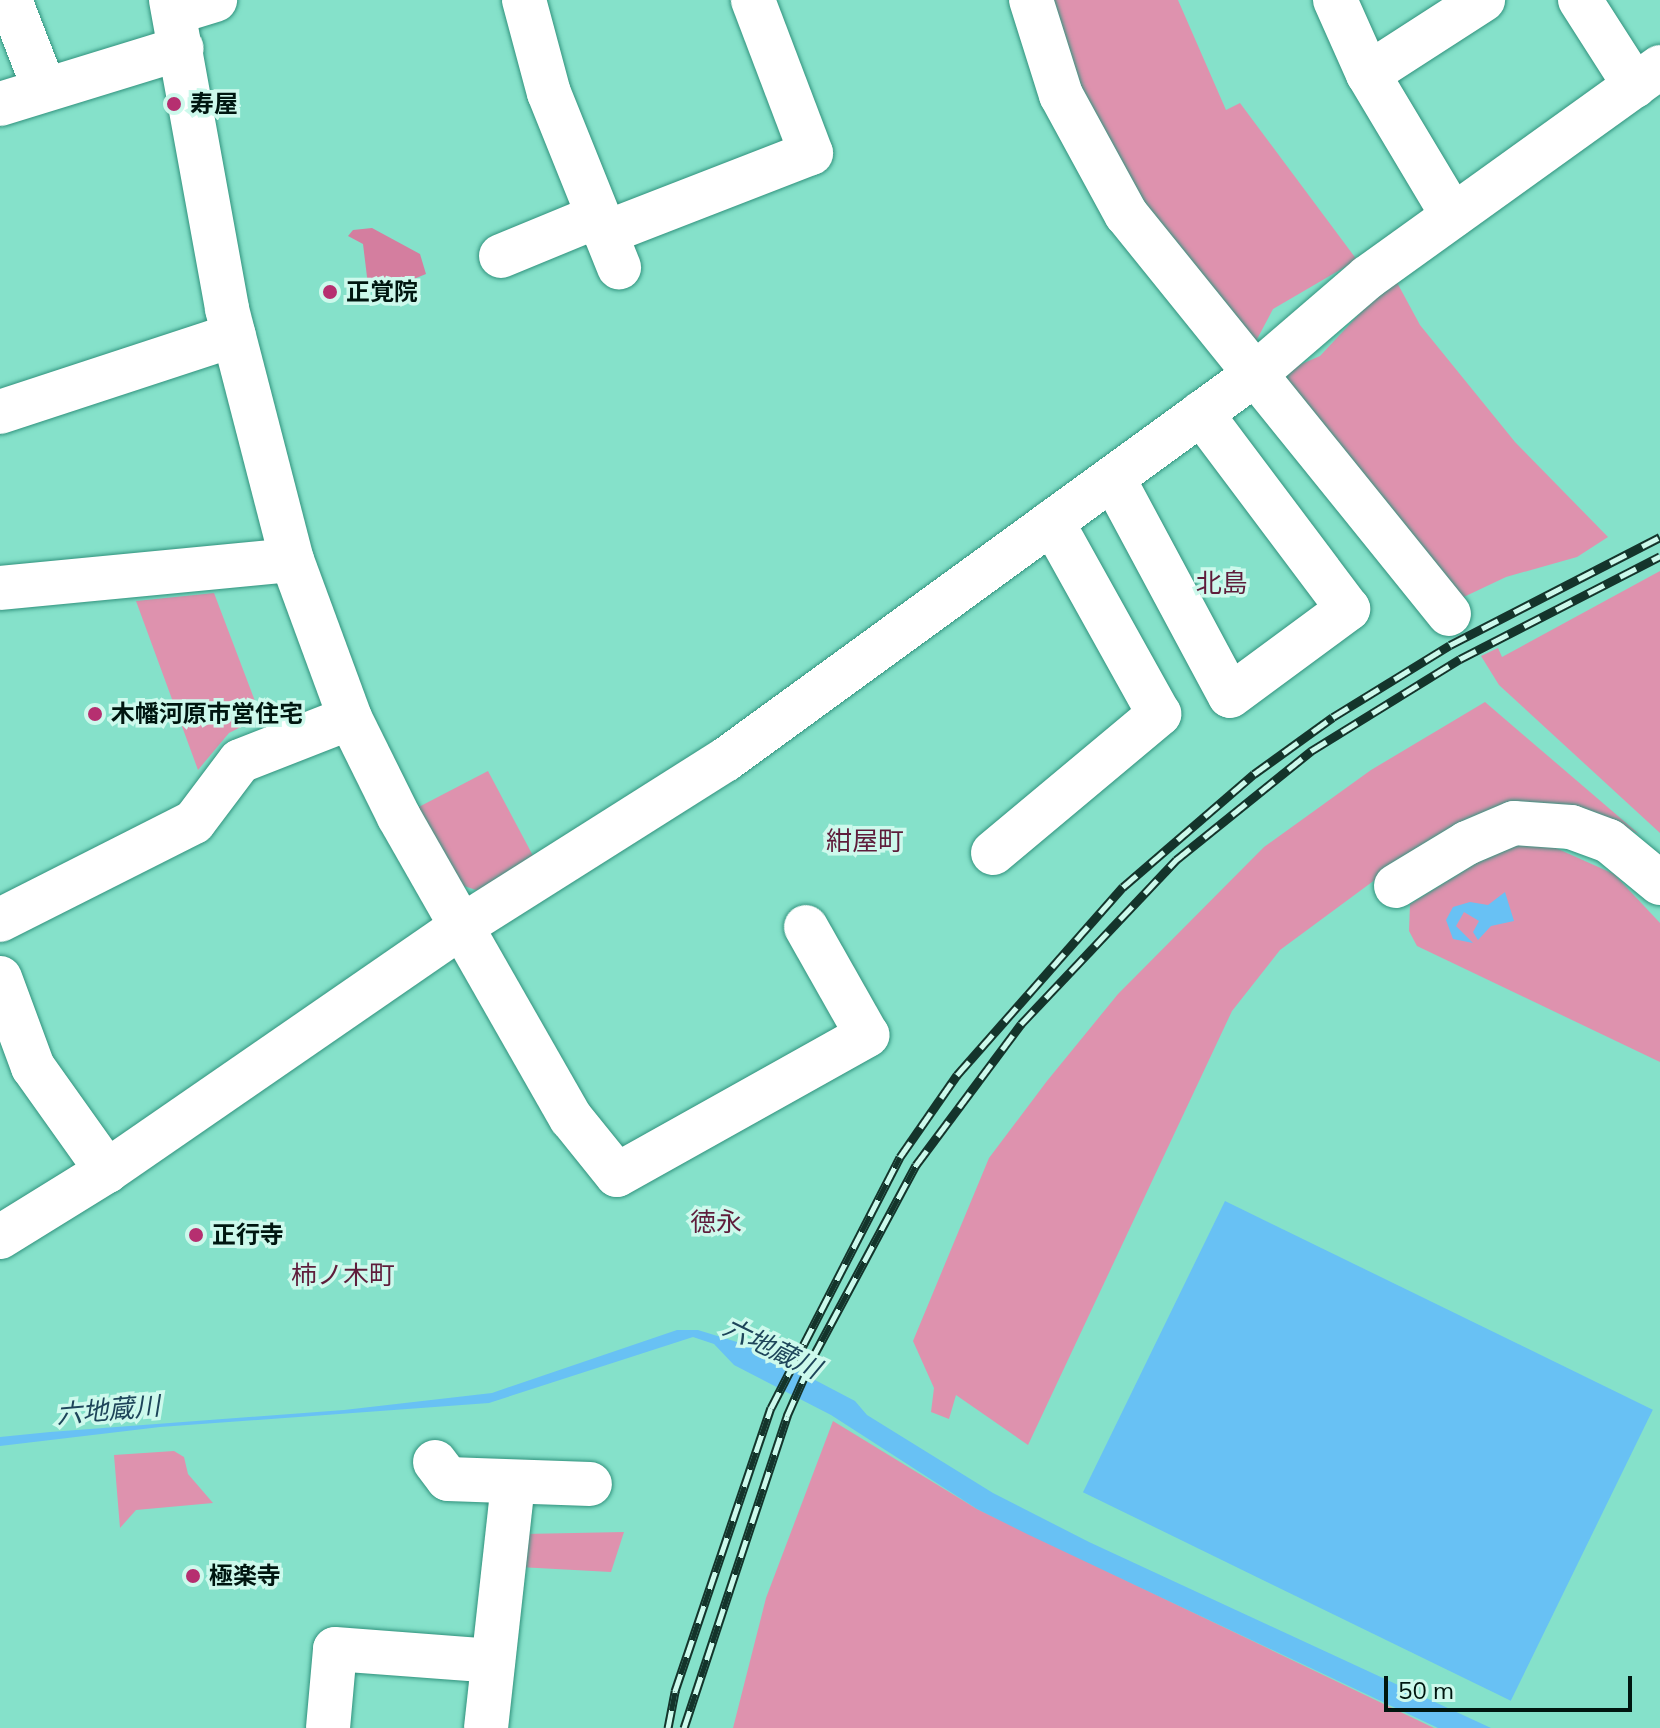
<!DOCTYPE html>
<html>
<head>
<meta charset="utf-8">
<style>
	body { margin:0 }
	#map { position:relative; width:1660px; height:1728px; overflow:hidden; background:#85e1ca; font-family:Mulish,"Noto Sans JP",sans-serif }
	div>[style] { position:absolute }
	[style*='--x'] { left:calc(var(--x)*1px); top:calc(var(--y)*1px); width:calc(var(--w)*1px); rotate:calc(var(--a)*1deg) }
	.green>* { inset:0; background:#de92ae }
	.forest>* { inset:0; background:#d47e9f }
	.water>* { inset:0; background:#68c1f4; transform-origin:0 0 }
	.roads { filter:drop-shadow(0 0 2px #31927d) drop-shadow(0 0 2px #31927d) }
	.minor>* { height:44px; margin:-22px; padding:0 22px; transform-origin:22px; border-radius:22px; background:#fff }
	.rail>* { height:9px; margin-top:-4.5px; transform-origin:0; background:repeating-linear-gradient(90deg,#cdf9ec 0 18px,#14342b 0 36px); box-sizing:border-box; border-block:2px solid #14342b }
	.dots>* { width:22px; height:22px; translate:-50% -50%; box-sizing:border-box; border:4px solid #cdf9ec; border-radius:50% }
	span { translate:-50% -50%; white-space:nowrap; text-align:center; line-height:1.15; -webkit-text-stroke:7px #cdf9ec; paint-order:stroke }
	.poi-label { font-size:24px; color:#001610; font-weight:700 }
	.left { translate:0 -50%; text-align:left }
	.neighbourhood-label { font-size:26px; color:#5f1d3b }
	.water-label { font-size:26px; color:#1e455a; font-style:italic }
	.scale { position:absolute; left:1384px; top:1676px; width:248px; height:36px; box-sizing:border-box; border:4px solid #001610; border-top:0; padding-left:10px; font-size:24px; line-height:28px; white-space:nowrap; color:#001610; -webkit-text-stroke:6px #cdf9ec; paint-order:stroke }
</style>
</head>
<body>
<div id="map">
	<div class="green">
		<i style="clip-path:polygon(1044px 0,1178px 0,1226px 110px,1240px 103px,1357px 260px,1273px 309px,1255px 343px,1118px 183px)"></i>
		<i style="clip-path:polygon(1394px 277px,1420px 325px,1515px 442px,1608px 537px,1577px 557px,1506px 577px,1451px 603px,1276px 375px,1320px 356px)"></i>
		<i style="clip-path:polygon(1660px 571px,1660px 833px,1499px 685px,1481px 656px,1498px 648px,1502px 657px)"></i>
		<i style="clip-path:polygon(214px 593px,261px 717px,229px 733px,198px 770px,136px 601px)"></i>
		<i style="clip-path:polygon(1485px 702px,1639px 834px,1598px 815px,1387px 871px,1280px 950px,1232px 1011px,1028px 1445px,956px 1395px,949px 1419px,931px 1412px,934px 1388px,913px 1341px,989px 1158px,1047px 1081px,1118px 994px,1264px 847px,1371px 770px)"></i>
		<i style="clip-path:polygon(488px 771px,539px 867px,491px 895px,449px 881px,411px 811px)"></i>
		<i style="clip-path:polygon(1538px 840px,1614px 874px,1660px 923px,1660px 1062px,1417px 946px,1409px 931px,1410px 904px,1499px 849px)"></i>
		<i style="clip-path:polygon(833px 1421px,977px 1509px,1434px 1728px,733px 1728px,766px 1598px)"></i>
		<i style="clip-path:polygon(174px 1451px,184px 1457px,188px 1474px,213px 1503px,136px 1510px,120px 1528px,114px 1455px)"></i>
		<i style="clip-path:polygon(624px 1532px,611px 1572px,519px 1567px,524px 1534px)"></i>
	</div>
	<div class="forest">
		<i style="clip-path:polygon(372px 228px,420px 254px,426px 274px,389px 289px,368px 285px,363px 244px,348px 236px,353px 230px)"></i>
	</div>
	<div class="water">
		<i style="clip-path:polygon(1505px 892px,1514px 921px,1491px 926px,1478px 940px,1473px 932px,1479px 921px,1464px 912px,1456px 926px,1473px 943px,1453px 939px,1446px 920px,1453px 907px,1470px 902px,1488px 905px)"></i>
		<i style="left:1225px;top:1201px;width:476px;height:324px;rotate:26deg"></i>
		<i style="clip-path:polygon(677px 1330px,698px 1330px,750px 1346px,855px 1401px,867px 1415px,993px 1493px,1089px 1542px,1491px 1728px,1438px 1728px,1027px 1534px,977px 1509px,831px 1415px,734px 1365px,714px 1344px,693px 1337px,489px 1403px,160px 1427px,0 1446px,0 1437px,50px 1432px,344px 1410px,492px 1393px)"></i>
	</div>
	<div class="roads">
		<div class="minor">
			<i style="--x:10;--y:0;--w:94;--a:68.9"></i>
			<i style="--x:171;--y:0;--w:314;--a:79.7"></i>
			<i style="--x:227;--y:309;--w:259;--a:75.5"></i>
			<i style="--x:292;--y:560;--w:168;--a:69.8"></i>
			<i style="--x:350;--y:718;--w:110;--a:63.7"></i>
			<i style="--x:399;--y:817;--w:347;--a:60.3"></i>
			<i style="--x:571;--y:1118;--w:73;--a:51.1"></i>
			<i style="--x:617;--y:1175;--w:287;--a:-29.2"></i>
			<i style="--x:867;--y:1035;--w:124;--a:-119.5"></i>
			<i style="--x:524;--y:0;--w:96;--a:75"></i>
			<i style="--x:549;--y:93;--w:188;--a:68.1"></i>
			<i style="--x:1031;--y:0;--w:100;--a:72.5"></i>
			<i style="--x:1061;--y:95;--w:136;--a:61.4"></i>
			<i style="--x:1126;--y:214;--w:514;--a:51.08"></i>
			<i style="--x:1335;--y:0;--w:81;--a:66"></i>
			<i style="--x:1368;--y:74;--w:165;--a:59.1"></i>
			<i style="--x:1580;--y:0;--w:102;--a:57.4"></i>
			<i style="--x:176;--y:12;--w:41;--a:-17.1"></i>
			<i style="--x:1368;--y:74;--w:137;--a:-32.8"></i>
			<i style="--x:0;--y:104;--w:190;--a:-17.1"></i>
			<i style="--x:605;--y:233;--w:221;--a:-21.2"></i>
			<i style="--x:811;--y:153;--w:164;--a:-110.8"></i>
			<i style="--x:501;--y:256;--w:105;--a:-22.4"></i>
			<i style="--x:0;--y:412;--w:246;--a:-18.2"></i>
			<i style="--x:1113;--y:478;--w:247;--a:61.8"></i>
			<i style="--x:1230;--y:696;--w:147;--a:-36.4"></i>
			<i style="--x:1348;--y:609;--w:245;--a:-126.9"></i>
			<i style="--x:0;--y:588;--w:293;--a:-5.5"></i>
			<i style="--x:993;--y:853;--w:217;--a:-39.9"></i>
			<i style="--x:1159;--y:714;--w:220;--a:-119.1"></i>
			<i style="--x:1396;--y:886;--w:83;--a:-31.2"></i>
			<i style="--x:1467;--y:843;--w:51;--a:-23.1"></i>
			<i style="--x:1514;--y:823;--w:57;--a:4"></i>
			<i style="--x:1571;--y:827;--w:40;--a:20.2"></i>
			<i style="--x:1609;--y:841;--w:66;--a:39.5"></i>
			<i style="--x:0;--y:920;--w:217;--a:-26.8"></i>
			<i style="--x:194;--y:822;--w:76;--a:-53"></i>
			<i style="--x:240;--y:761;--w:118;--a:-21.4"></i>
			<i style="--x:0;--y:978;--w:95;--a:69.7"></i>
			<i style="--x:33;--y:1067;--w:128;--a:54.6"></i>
			<i style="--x:0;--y:1237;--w:126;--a:-31.7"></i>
			<i style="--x:107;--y:1171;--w:431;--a:-34.6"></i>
			<i style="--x:462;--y:926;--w:311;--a:-32.3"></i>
			<i style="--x:725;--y:760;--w:654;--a:-36.05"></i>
			<i style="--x:1254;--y:375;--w:150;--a:-40.7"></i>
			<i style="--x:1368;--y:277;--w:360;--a:-35.7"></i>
			<i style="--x:435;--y:1462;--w:21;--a:53"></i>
			<i style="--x:448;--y:1479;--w:142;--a:2"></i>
			<i style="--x:328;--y:1728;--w:79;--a:-84.9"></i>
			<i style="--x:335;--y:1649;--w:158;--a:4.3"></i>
			<i style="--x:486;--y:1728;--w:247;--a:-83.7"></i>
		</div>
	</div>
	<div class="rail">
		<i style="--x:668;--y:1728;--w:38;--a:-79"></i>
		<i style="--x:675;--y:1691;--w:299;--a:-71.3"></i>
		<i style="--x:771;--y:1408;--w:282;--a:-62.8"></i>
		<i style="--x:900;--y:1157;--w:100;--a:-55.2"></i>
		<i style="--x:957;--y:1075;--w:251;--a:-48.6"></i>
		<i style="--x:1123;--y:887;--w:173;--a:-40.8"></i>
		<i style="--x:1254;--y:774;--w:97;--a:-35.8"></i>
		<i style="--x:1333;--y:717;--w:137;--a:-31.6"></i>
		<i style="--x:1450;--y:645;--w:236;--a:-27.2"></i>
		<i style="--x:684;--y:1728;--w:329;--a:-71.7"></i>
		<i style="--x:787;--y:1416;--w:64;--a:-66.2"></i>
		<i style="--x:813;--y:1357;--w:218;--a:-61.8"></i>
		<i style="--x:916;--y:1165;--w:176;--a:-53.3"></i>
		<i style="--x:1021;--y:1024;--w:226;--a:-46.6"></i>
		<i style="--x:1176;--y:860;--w:174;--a:-38.9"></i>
		<i style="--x:1311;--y:751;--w:175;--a:-31.7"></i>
		<i style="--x:1460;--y:659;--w:225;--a:-27.2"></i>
	</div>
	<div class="dots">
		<i style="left:174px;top:104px;background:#b62f70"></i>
		<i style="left:330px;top:292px;background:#b62f70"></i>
		<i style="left:95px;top:714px;background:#b62f70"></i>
		<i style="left:196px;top:1235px;background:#b62f70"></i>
		<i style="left:193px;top:1576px;background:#b62f70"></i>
	</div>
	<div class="poi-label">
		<span class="left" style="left:190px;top:104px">寿屋</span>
		<span class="left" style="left:346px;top:292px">正覚院</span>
		<span class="left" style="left:111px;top:714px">木幡河原市営住宅</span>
		<span class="left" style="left:212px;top:1235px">正行寺</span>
		<span class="left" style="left:209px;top:1576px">極楽寺</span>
	</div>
	<div class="neighbourhood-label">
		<span style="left:1222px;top:583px">北島</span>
		<span style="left:865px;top:841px">紺屋町</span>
		<span style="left:716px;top:1222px">徳永</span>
		<span style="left:343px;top:1275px">柿ノ木町</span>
	</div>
	<div class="water-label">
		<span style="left:772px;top:1348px;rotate:26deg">六地蔵川</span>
		<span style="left:108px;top:1410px;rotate:-5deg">六地蔵川</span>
	</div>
	<div class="scale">50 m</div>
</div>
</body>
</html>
